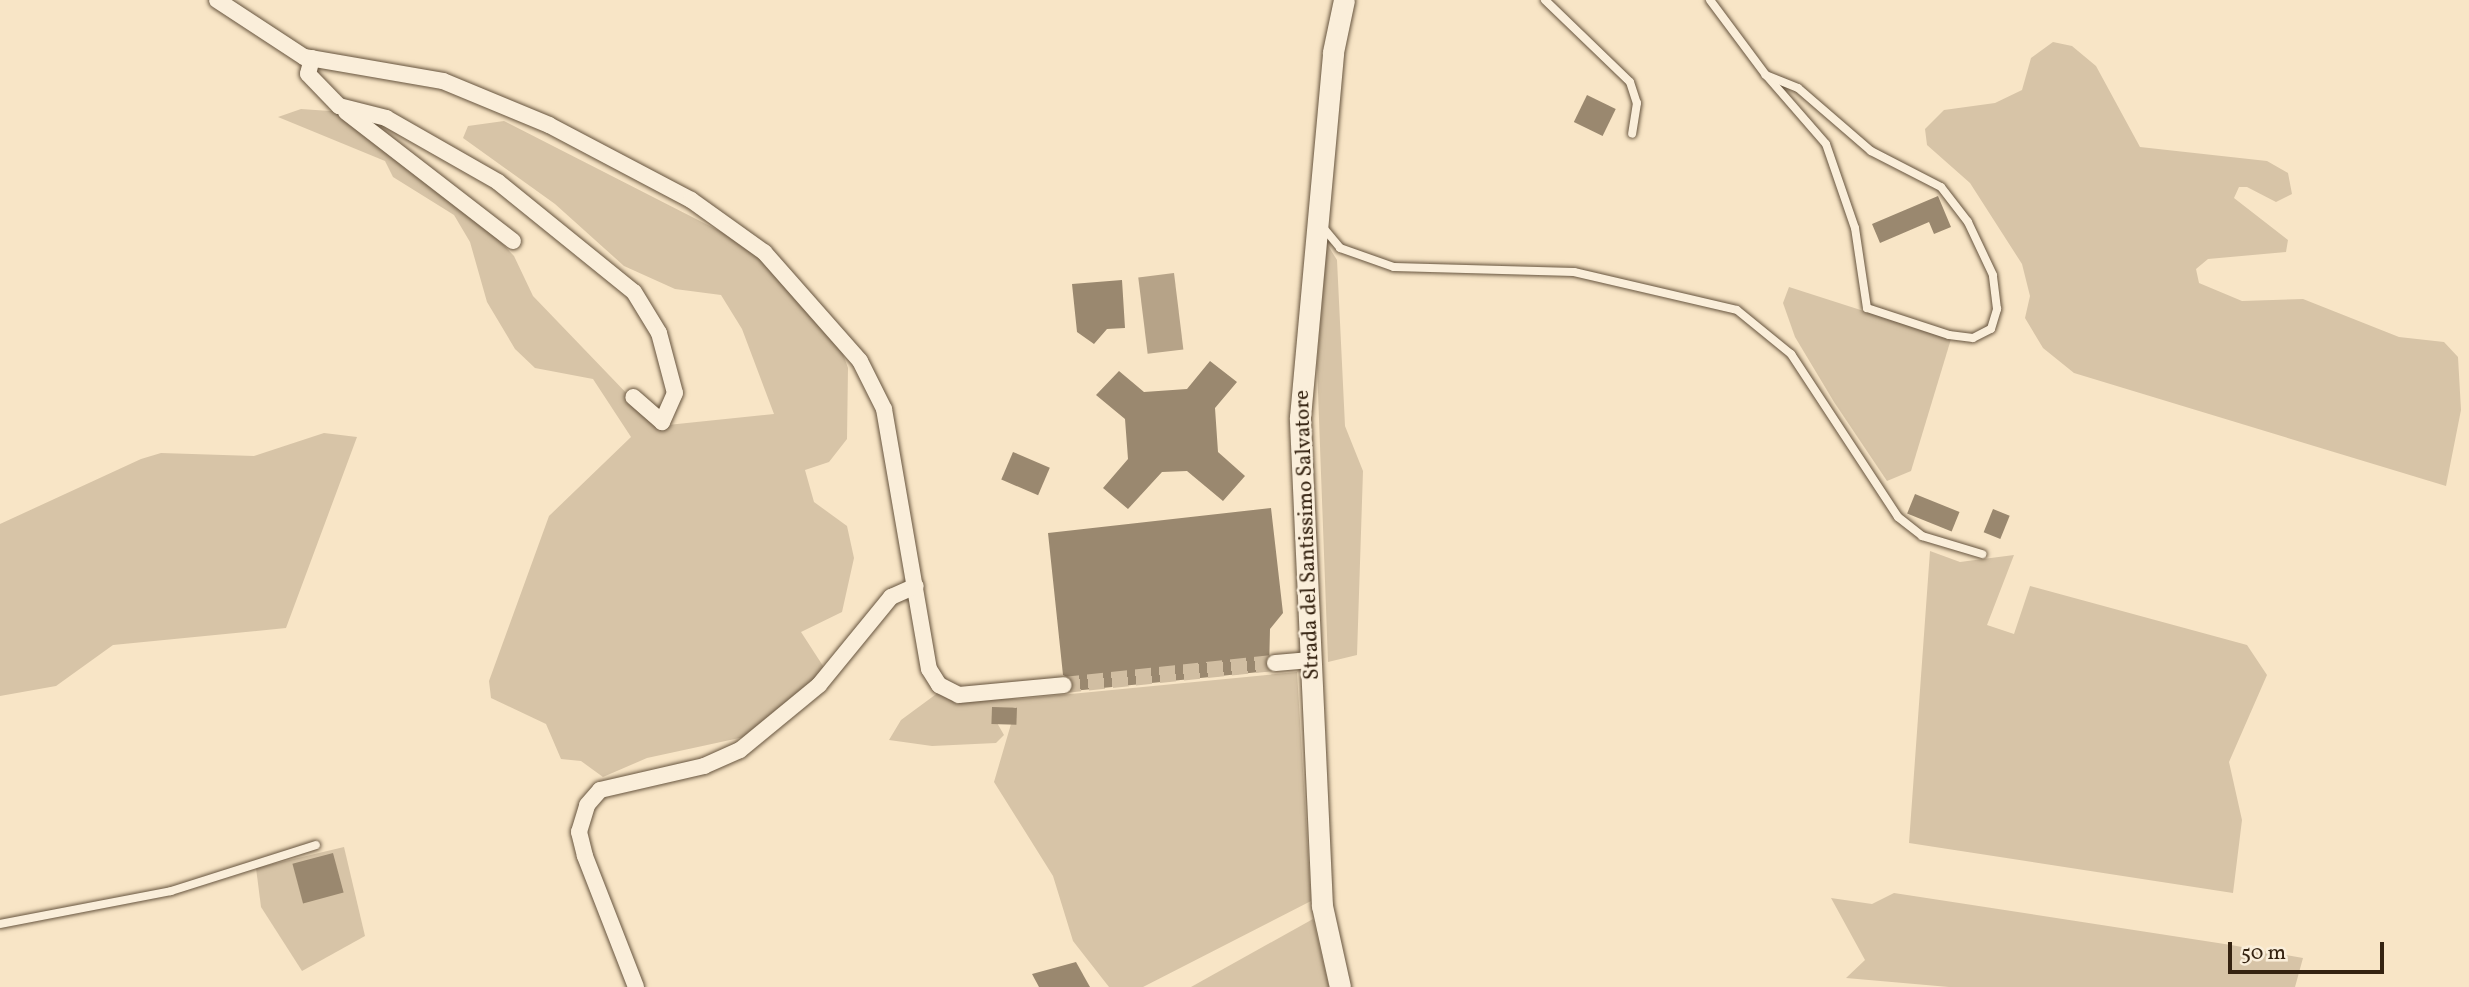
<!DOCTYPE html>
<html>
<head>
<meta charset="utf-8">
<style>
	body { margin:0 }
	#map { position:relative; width:2469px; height:987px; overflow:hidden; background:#f8e5c6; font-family:Vollkorn,serif }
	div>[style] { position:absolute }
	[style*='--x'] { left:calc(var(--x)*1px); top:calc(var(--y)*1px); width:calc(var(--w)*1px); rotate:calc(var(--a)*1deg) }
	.green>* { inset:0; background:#d7c4a7 }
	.water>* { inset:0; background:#b6a388; transform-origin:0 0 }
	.building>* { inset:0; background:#9a886f; transform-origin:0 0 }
	.minor-tunnel>* { height:16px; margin-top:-8px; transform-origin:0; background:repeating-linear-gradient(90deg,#d1bea2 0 16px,transparent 0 24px) }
	.roads { filter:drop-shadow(0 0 2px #66543e) drop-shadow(0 0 2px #66543e) }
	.service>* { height:8px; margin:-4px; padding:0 4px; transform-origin:4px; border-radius:4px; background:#faeeda }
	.minor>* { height:16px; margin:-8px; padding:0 8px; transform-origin:8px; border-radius:8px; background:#faeeda }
	.tertiary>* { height:21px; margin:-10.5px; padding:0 10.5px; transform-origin:10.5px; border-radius:10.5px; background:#faeeda }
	span { translate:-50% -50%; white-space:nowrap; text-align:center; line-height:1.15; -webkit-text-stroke:5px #faeeda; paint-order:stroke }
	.street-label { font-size:21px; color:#352311 }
	.scale { position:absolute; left:2228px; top:942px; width:156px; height:32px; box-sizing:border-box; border:4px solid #352311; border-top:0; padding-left:9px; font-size:21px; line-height:24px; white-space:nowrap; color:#352311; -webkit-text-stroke:5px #faeeda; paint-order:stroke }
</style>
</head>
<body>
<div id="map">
	<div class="green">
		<i style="clip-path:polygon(2053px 42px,2072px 46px,2096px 66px,2140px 147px,2267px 161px,2288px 173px,2292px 194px,2276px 202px,2247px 187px,2239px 187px,2234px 198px,2288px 240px,2286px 252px,2208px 259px,2196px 269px,2199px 283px,2242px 301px,2303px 299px,2399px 337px,2444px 342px,2458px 357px,2461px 410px,2446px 486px,2074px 373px,2043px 348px,2025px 318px,2030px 296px,2022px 264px,1970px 183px,1927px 145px,1925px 129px,1944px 110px,1995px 103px,2022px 90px,2031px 58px)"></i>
		<i style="clip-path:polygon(301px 109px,344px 112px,492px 233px,514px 256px,533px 296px,658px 426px,774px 414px,742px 329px,721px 295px,675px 289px,624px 266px,555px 204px,463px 138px,468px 126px,504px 121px,747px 245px,835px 332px,848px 368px,847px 439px,829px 462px,805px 470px,814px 502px,847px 526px,854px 558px,842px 612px,801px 632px,825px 669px,793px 711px,744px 737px,647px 758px,603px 777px,581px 761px,561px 759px,546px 724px,491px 698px,489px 681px,549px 516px,631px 437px,593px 379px,535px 368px,515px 349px,487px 302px,470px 242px,454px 215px,393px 177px,385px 161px,278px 117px)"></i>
		<i style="clip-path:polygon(1327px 244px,1337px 260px,1345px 426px,1363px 471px,1357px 655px,1328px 662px,1317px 365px)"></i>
		<i style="clip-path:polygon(1789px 287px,1951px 339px,1911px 471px,1887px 481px,1834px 402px,1795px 337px,1783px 303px)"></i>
		<i style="clip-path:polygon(324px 433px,357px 437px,286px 628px,113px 645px,56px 686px,0 696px,0 524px,141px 459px,161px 453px,254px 456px)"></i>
		<i style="clip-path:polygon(1930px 551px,1960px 562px,2014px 555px,1987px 625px,2014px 634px,2030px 586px,2247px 645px,2267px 675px,2229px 762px,2242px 820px,2233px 893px,1909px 843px)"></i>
		<i style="clip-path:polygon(1297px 672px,1311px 901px,1143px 987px,1109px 987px,1073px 941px,1053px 876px,994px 782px,1016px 707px,992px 714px,1004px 735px,996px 743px,932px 746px,889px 740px,901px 720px,939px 692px,960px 699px,1019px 699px)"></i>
		<i style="clip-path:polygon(344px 847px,365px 936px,302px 971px,261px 907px,256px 868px)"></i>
		<i style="clip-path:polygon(1894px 893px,2231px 945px,2303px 958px,2295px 987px,1949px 987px,1846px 978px,1865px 960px,1831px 898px,1872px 904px)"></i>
		<i style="clip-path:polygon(1313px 919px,1329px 987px,1191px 987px)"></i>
	</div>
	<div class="water">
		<i style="left:1174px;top:273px;width:77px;height:36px;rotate:83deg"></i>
	</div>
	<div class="building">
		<i style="left:1587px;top:95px;width:32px;height:30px;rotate:26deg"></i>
		<i style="clip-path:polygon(1938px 196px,1951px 227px,1934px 234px,1929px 222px,1880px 243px,1872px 224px)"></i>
		<i style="clip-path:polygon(1122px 280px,1125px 328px,1107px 329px,1094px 344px,1077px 332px,1072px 284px)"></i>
		<i style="clip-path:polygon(1210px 361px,1237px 382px,1215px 408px,1218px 452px,1245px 476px,1223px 501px,1187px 471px,1162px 472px,1128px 509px,1103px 488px,1128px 459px,1125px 419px,1096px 395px,1119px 371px,1144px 392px,1187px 389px)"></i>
		<i style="left:1013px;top:452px;width:40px;height:30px;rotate:23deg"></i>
		<i style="left:1915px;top:494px;width:48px;height:21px;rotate:22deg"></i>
		<i style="clip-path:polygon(1271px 508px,1283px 613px,1270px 629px,1269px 671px,1073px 691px,1073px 680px,1063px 675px,1048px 533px)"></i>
		<i style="left:1993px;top:509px;width:18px;height:25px;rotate:22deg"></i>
		<i style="left:992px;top:707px;width:25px;height:17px;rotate:2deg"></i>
		<i style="left:333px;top:853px;width:41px;height:42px;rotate:75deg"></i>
		<i style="clip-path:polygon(1076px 962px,1090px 987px,1039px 987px,1032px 974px)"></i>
	</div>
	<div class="minor-tunnel">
		<i style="--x:1064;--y:685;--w:212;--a:-6"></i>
	</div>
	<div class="roads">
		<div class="service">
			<i style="--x:1545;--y:0;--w:118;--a:44"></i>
			<i style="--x:1630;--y:82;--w:22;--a:72"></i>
			<i style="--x:1637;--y:103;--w:31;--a:99"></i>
			<i style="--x:1710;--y:0;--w:94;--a:53.3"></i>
			<i style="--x:1766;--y:75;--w:91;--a:49"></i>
			<i style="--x:1826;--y:144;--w:89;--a:71"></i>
			<i style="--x:1855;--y:228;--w:81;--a:81.5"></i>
			<i style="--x:1867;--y:308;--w:86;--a:18.2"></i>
			<i style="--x:1949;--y:335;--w:24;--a:7"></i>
			<i style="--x:1973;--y:338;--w:20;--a:-27"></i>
			<i style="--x:1991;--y:329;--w:21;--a:-73"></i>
			<i style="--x:1997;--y:309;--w:34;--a:-97"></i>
			<i style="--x:1993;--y:275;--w:59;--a:-115.3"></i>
			<i style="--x:1968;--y:222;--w:44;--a:-127.6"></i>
			<i style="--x:1941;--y:187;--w:79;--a:-152.8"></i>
			<i style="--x:1871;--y:151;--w:96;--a:-139.2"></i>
			<i style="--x:1798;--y:88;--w:35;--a:-158"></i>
			<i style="--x:1321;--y:225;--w:30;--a:50"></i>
			<i style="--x:1340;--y:248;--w:57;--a:19.4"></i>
			<i style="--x:1394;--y:267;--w:180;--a:1.6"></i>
			<i style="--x:1574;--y:272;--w:167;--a:13.1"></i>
			<i style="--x:1737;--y:310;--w:70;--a:39.2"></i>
			<i style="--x:1791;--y:354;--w:195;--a:56.7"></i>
			<i style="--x:1898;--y:517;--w:31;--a:38"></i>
			<i style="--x:1922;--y:536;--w:63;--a:16.7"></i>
			<i style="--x:0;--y:924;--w:174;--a:-10.9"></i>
			<i style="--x:171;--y:891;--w:152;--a:-17.6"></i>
		</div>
		<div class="minor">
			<i style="--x:217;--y:0;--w:104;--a:33.2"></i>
			<i style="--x:304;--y:57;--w:141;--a:9.8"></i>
			<i style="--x:443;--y:81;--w:115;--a:22.5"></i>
			<i style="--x:549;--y:125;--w:161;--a:27.8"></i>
			<i style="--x:691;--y:200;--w:90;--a:35.5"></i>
			<i style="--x:764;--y:252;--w:145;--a:48.6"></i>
			<i style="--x:860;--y:361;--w:54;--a:63.4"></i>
			<i style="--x:884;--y:409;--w:264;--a:80.2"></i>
			<i style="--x:929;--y:669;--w:19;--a:58"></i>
			<i style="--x:939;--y:685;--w:22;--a:27"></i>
			<i style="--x:959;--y:695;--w:105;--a:-5.4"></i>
			<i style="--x:312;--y:58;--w:16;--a:104"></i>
			<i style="--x:308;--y:74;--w:45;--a:45.9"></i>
			<i style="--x:339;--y:106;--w:49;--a:14.3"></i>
			<i style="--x:386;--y:118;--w:129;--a:29.7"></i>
			<i style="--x:498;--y:182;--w:175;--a:39"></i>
			<i style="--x:634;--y:292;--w:48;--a:58.6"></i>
			<i style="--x:659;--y:333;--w:62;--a:75.1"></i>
			<i style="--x:675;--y:393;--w:32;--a:114"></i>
			<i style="--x:662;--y:422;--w:38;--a:-139"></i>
			<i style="--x:346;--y:112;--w:211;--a:37.7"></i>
			<i style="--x:1275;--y:663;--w:36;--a:-5"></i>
			<i style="--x:636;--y:987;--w:141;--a:-111.3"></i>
			<i style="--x:585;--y:856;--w:25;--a:-104"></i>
			<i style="--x:579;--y:832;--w:28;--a:-73"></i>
			<i style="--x:587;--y:805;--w:20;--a:-49"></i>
			<i style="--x:600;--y:790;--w:107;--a:-13"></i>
			<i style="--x:704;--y:766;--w:39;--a:-24"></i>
			<i style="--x:740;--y:750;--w:102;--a:-39.4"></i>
			<i style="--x:819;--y:685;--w:114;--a:-50.7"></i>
			<i style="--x:891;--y:597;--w:27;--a:-24"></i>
		</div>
		<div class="tertiary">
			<i style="--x:1340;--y:987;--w:83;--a:-102.5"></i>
			<i style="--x:1322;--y:906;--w:489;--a:-92.6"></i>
			<i style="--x:1300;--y:417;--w:366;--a:-84.8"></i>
			<i style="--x:1333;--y:52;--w:53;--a:-78.1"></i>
		</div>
	</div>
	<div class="street-label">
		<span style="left:1308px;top:535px;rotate:-92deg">Strada del Santissimo Salvatore</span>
	</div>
	<div class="scale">50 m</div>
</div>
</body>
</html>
